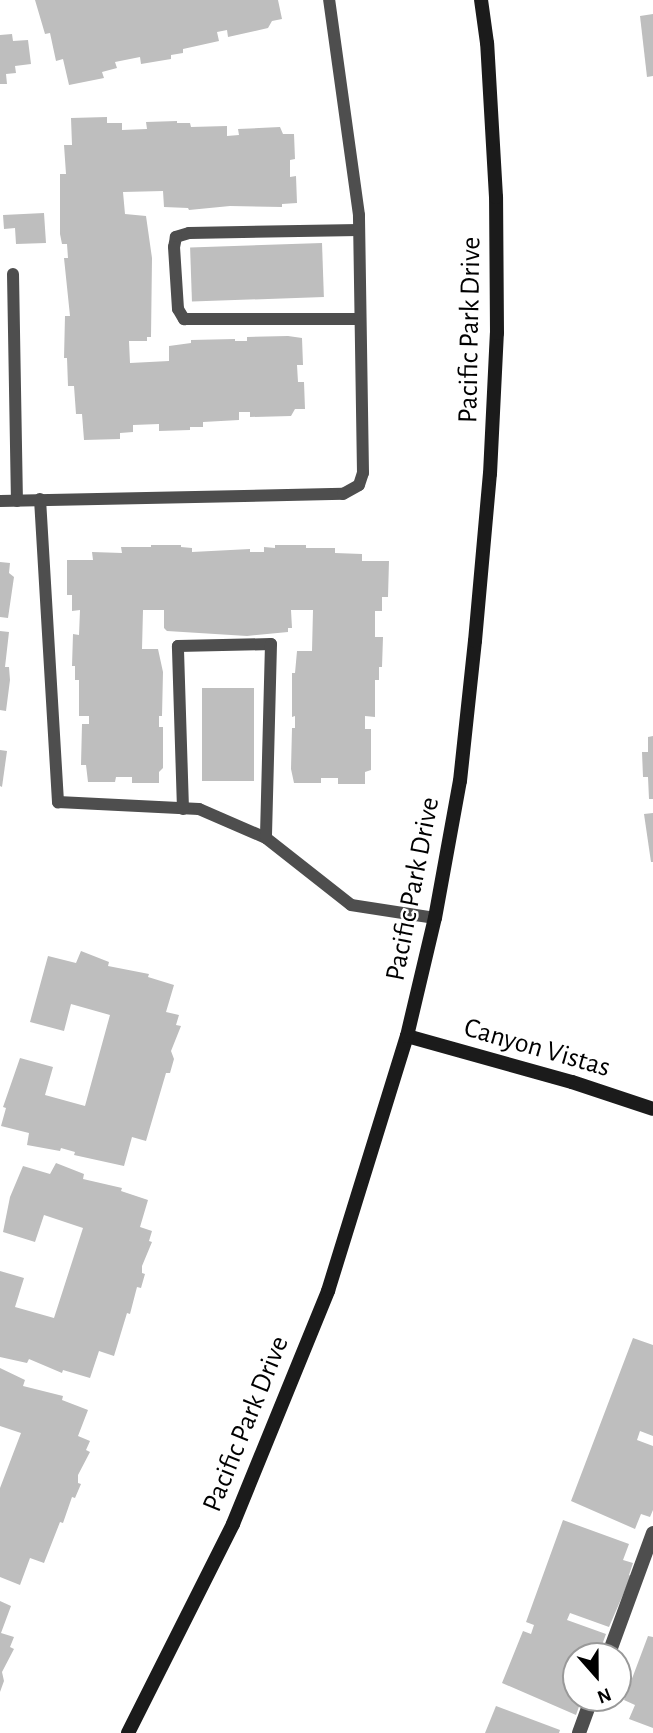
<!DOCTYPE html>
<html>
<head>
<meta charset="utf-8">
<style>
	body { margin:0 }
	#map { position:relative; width:653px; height:1733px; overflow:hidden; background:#fff; font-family:"Alegreya Sans",sans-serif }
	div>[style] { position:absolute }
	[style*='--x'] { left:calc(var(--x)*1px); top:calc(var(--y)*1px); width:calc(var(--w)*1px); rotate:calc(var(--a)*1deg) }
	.building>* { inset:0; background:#bebebe; transform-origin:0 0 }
	.lane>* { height:12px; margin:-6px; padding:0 6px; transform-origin:6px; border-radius:6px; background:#4e4e4e }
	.street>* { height:14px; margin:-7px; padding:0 7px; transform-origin:7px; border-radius:7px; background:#4e4e4e }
	.secondary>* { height:14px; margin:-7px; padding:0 7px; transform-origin:7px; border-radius:7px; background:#1b1b1b }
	span { translate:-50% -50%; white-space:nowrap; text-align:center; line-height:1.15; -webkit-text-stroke:5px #fff; paint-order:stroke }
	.street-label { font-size:28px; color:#000 }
	.north { position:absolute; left:562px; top:1642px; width:70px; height:70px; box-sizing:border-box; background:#fff; border:2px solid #999; border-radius:50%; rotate:159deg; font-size:19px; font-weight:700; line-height:28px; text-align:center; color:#000 }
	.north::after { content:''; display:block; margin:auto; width:24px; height:32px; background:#000; clip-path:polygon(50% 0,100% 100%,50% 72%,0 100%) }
</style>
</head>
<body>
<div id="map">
	<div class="building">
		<i style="clip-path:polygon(35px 0,278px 0,282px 19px,272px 21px,268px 28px,228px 37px,227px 30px,217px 32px,219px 41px,183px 49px,183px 53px,171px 55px,171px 59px,141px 64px,140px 57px,115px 62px,117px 68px,102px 72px,104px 78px,69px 85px,63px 59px,56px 61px,50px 33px,45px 34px)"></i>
		<i style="clip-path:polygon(653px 14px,653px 76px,647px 77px,640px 16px)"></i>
		<i style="clip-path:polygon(12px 34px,13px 41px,28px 40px,31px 64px,15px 66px,16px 73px,6px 74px,7px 84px,0 84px,0 35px)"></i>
		<i style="clip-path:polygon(107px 117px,107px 123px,122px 123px,122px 130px,147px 129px,146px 122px,177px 121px,177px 123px,190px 123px,191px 127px,227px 126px,227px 136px,239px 135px,238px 129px,280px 127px,283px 134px,294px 134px,295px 159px,290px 160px,290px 177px,296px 176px,297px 203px,282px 204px,282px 207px,230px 206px,189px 210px,188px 208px,164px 207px,163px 191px,123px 192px,125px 214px,146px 216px,152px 258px,151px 337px,147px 337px,147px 341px,129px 341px,130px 363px,169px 361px,169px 346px,191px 343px,191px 340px,235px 339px,235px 341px,247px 341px,247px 337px,288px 336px,302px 338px,303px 365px,297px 365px,298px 382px,304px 382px,305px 409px,295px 409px,291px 416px,250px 417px,250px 412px,239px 412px,239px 420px,203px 422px,203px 427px,190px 427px,190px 430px,159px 431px,159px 424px,133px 425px,133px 432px,120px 433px,120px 439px,84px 440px,82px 414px,76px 414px,74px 386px,68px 386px,67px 358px,64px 358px,65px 316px,70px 316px,64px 258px,68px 258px,67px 244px,62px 244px,60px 234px,60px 174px,66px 174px,64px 145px,72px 145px,71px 118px)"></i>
		<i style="clip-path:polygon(44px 213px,46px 243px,16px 244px,15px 228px,4px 229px,3px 215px)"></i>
		<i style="left:322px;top:243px;width:54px;height:132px;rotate:88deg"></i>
		<i style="clip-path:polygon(151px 545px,181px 545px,181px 547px,192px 548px,192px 552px,250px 549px,250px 552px,264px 552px,264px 547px,275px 548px,275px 545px,306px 545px,306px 548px,335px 548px,335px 553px,362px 554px,362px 561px,389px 561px,388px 597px,382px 597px,382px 611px,375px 611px,375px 637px,383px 637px,382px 667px,379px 667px,379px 680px,375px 680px,375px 717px,365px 716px,365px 729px,371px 729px,371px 770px,365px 772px,365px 784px,338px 784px,338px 778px,321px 778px,321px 783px,294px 783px,291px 769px,292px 728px,295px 728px,295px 716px,292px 717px,292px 673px,295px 673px,297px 651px,312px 651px,313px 610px,291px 610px,292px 628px,288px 628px,288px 632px,247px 636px,167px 631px,164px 628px,164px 610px,143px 610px,142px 649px,158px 649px,163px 672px,162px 716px,159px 716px,159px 727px,163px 727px,163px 768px,159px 772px,159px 783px,132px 783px,132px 777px,116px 777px,115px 782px,88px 782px,86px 765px,81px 765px,82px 724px,89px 724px,89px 716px,79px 716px,79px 680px,75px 680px,75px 666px,72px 666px,73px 634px,79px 635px,80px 610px,72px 611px,72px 595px,67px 595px,67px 560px,93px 560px,92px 552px,122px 553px,121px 547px,151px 547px)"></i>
		<i style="clip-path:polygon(0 562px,10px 563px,9px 573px,14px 577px,8px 618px,0 617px)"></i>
		<i style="clip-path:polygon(0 631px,9px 632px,5px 667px,9px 667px,10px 680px,6px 711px,0 710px)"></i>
		<i style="left:202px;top:688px;width:52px;height:93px"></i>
		<i style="clip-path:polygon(653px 736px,653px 799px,649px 799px,648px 777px,643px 777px,642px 752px,648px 752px,648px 737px)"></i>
		<i style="clip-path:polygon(0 750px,7px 751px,2px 787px,0 786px)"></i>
		<i style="clip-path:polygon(653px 813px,653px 862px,651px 862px,644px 814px)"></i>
		<i style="clip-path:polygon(81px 951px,109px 962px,108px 966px,149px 974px,148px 977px,174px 985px,166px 1012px,179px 1015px,176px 1025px,181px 1026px,171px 1051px,174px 1059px,170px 1073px,166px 1073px,146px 1141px,132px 1137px,124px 1166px,74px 1155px,75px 1152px,61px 1148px,60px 1151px,27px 1145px,29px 1133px,1px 1126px,6px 1108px,3px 1107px,20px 1058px,53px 1067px,45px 1095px,85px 1106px,110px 1015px,71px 1004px,64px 1031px,30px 1022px,48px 956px,76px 963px)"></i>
		<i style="clip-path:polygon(56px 1163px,84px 1174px,83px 1179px,122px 1188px,121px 1191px,148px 1200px,140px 1227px,152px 1231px,149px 1241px,152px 1242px,142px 1266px,142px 1273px,145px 1274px,141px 1288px,137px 1287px,130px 1314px,127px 1313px,114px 1356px,99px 1351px,90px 1378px,63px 1370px,62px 1373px,29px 1359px,27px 1363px,0 1357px,0 1271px,24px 1278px,15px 1307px,54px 1318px,83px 1228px,44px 1215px,35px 1242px,3px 1232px,10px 1197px,23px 1166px,50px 1174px)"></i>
		<i style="clip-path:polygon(633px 1338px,653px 1345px,653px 1436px,640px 1431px,637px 1440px,653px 1446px,653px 1510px,650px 1517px,641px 1514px,635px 1529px,571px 1501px)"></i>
		<i style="clip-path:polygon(0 1368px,25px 1380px,23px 1386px,63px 1396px,62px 1400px,88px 1410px,78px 1436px,90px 1441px,86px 1450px,90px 1452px,78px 1475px,78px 1483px,81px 1484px,75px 1498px,72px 1497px,63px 1523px,60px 1522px,44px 1563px,30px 1558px,20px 1585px,0 1577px,0 1488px,21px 1433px,0 1426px)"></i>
		<i style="clip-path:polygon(563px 1520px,629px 1544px,623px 1560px,633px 1563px,629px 1575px,631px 1576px,609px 1627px,570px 1613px,567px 1620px,606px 1634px,598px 1656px,576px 1656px,576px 1698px,582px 1698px,576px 1715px,502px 1683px,523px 1631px,531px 1634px,534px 1625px,526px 1622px)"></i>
		<i style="clip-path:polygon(0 1601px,11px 1606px,1px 1633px,14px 1637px,10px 1647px,14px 1649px,2px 1672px,4px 1681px,0 1692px)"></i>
		<i style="clip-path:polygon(648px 1636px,653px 1637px,653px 1728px,629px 1719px,635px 1705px,624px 1700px)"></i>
		<i style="clip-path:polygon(496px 1706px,560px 1730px,559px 1733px,485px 1733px)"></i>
	</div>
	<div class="lane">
		<i style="--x:359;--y:230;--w:170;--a:179"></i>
		<i style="--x:189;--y:233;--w:14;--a:163"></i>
		<i style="--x:176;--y:237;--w:10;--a:101"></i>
		<i style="--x:174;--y:247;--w:62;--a:86.3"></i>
		<i style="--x:178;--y:309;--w:12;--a:59"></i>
		<i style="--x:184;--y:319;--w:176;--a:0"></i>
		<i style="--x:13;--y:274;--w:227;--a:89"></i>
		<i style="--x:40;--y:499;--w:304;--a:86.6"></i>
		<i style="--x:58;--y:802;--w:141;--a:2.8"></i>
		<i style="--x:199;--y:809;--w:73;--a:23.4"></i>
		<i style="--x:266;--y:838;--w:108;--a:38.2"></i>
		<i style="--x:351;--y:905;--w:85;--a:8.8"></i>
		<i style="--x:0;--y:501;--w:343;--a:-1.2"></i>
		<i style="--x:343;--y:494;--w:18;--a:-29"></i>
		<i style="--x:359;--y:485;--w:13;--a:-72"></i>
		<i style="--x:363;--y:473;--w:258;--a:-90.9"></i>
		<i style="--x:359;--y:215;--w:217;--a:-97.9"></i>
		<i style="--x:183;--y:809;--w:163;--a:-91.8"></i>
		<i style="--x:178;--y:646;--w:93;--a:-1.2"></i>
		<i style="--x:271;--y:644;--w:194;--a:91.5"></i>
	</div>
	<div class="street">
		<i style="--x:608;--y:1656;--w:131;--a:-69.9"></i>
		<i style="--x:579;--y:1733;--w:37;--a:-70"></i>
	</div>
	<div class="secondary">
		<i style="--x:407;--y:1036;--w:171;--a:15.6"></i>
		<i style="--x:572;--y:1082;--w:85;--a:18.4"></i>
		<i style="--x:128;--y:1733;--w:234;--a:-63.3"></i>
		<i style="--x:233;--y:1524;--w:252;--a:-67.8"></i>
		<i style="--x:328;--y:1291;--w:267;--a:-72.8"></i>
		<i style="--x:407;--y:1036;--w:121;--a:-76.7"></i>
		<i style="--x:435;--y:918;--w:139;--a:-79.7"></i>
		<i style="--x:460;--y:781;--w:141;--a:-83.9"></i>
		<i style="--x:475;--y:641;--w:168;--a:-84.9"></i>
		<i style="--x:490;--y:474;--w:141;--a:-87.2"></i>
		<i style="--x:497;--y:333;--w:136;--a:-90.4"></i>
		<i style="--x:496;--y:197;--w:154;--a:-93.3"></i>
		<i style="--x:487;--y:43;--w:43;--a:-97.9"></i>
	</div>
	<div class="street-label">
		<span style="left:470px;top:330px;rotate:-89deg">Pacific Park Drive</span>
		<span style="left:413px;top:889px;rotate:-79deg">Pacific Park Drive</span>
		<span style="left:537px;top:1048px;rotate:16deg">Canyon Vistas</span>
		<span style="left:246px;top:1424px;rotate:-68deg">Pacific Park Drive</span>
	</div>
	<div class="north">N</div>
</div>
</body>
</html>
